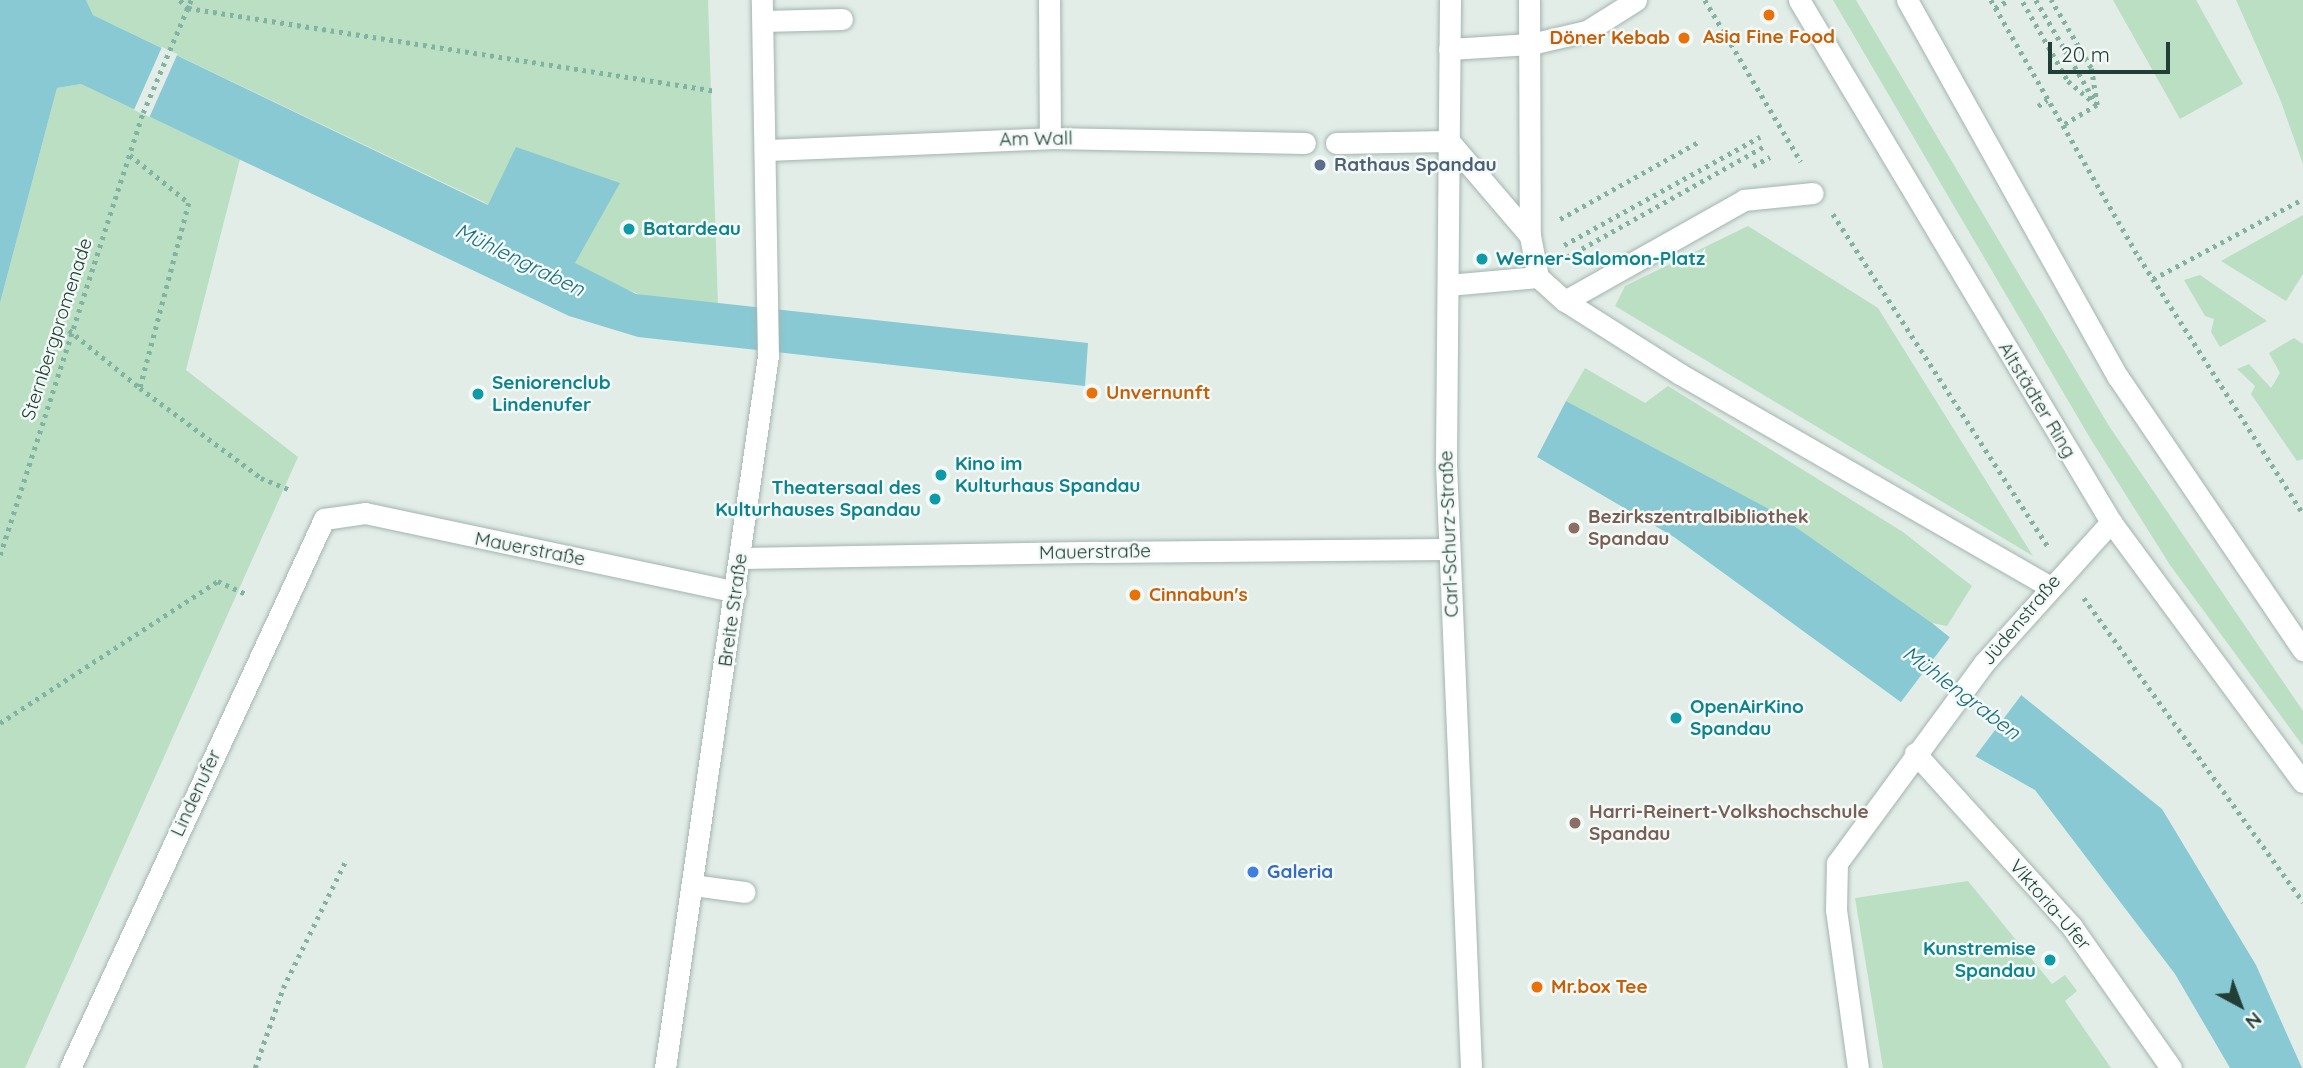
<!DOCTYPE html>
<html>
<head>
<meta charset="utf-8">
<style>
	body { margin:0 }
	#map { position:relative; width:2303px; height:1068px; overflow:hidden; background:#e2ede8; font-family:Quicksand,sans-serif }
	div>[style] { position:absolute }
	[style*='--x'] { left:calc(var(--x)*1px); top:calc(var(--y)*1px); width:calc(var(--w)*1px); rotate:calc(var(--a)*1deg) }
	.green>* { inset:0; background:#badfc3 }
	.water>* { inset:0; background:#88c9d4 }
	.pier>* { inset:0; background:#e2ede8; transform-origin:0 0 }
	.path>* { height:4.5px; margin-top:-2.25px; transform-origin:0; background:repeating-linear-gradient(90deg,#81b2a2 0 3.5px,transparent 0 8.5px) }
	.roads { filter:drop-shadow(0 0 2px #a4b5af) drop-shadow(0 0 2px #a4b5af) }
	.service>* { height:21px; margin:-10.5px; padding:0 10.5px; transform-origin:10.5px; border-radius:10.5px; background:#fff }
	.pedestrian>* { height:21px; margin:-10.5px; padding:0 10.5px; transform-origin:10.5px; border-radius:10.5px; background:#fff }
	.minor>* { height:21px; margin:-10.5px; padding:0 10.5px; transform-origin:10.5px; border-radius:10.5px; background:#fff }
	.tertiary>* { height:21px; margin:-10.5px; padding:0 10.5px; transform-origin:10.5px; border-radius:10.5px; background:#fff }
	.secondary>* { height:21px; margin:-10.5px; padding:0 10.5px; transform-origin:10.5px; border-radius:10.5px; background:#fff }
	.dots>* { width:19px; height:19px; translate:-50% -50%; box-sizing:border-box; border:4px solid #f3f9f6; border-radius:50% }
	span { translate:-50% -50%; white-space:nowrap; text-align:center; line-height:1.15; -webkit-text-stroke:5px #f3f9f6; paint-order:stroke }
	.food-label { font-size:19px; color:#c56008; font-weight:700 }
	.right { translate:-100% -50%; text-align:right }
	.left { translate:0 -50%; text-align:left }
	.street-label { font-size:19px; color:#213f36 }
	.service-label { font-size:19px; color:#4e5e75; font-weight:700 }
	.culture-label { font-size:19px; color:#0d838f; font-weight:700 }
	.education-label { font-size:19px; color:#785e54; font-weight:700 }
	.shop-label { font-size:19px; color:#366cbe; font-weight:700 }
	.water-label { font-size:21px; color:#196e7d; font-style:italic }
	.north { position:absolute; left:2205px; top:970px; width:70px; height:70px; -webkit-text-stroke:5px #f3f9f6; paint-order:stroke; rotate:139deg; font-size:19px; font-weight:700; line-height:28px; text-align:center; color:#213f36 }
	.north::after { content:''; display:block; margin:auto; width:24px; height:32px; background:#213f36; clip-path:polygon(50% 0,100% 100%,50% 72%,0 100%) }
	.scale { position:absolute; left:2048px; top:42px; width:122px; height:32px; box-sizing:border-box; border:4px solid #213f36; border-top:0; padding-left:9px; font-size:21px; line-height:24px; white-space:nowrap; color:#213f36; -webkit-text-stroke:5px #f3f9f6; paint-order:stroke }
</style>
</head>
<body>
<div id="map">
	<div class="green">
		<i style="clip-path:polygon(86px 0,708px 0,718px 306px,654px 300px,597px 278px,484px 202px,93px 15px)"></i>
		<i style="clip-path:polygon(1833px 0,1856px 0,2109px 426px,2303px 711px,2303px 746px,2170px 565px,2090px 438px)"></i>
		<i style="clip-path:polygon(2113px 0,2196px 0,2243px 84px,2180px 119px)"></i>
		<i style="clip-path:polygon(2236px 0,2303px 0,2303px 164px,2280px 99px)"></i>
		<i style="clip-path:polygon(81px 84px,240px 159px,186px 370px,298px 457px,25px 1068px,0 1068px,0 303px,57px 88px)"></i>
		<i style="clip-path:polygon(2303px 215px,2303px 274px,2286px 301px,2221px 261px)"></i>
		<i style="clip-path:polygon(1748px 226px,1878px 308px,2033px 556px,1615px 306px,1625px 286px)"></i>
		<i style="clip-path:polygon(2200px 275px,2267px 321px,2220px 347px,2211px 332px,2214px 319px,2205px 316px,2184px 280px)"></i>
		<i style="clip-path:polygon(2294px 338px,2303px 344px,2303px 459px,2297px 461px,2251px 394px,2255px 386px,2237px 369px,2249px 364px,2271px 388px,2280px 373px,2269px 353px)"></i>
		<i style="clip-path:polygon(1585px 368px,1645px 403px,1668px 386px,1903px 532px,1972px 586px,1947px 626px,1932px 623px,1773px 511px,1566px 401px)"></i>
		<i style="clip-path:polygon(1968px 881px,2052px 984px,2065px 975px,2077px 991px,2065px 1001px,2111px 1068px,1883px 1068px,1855px 898px)"></i>
	</div>
	<div class="water">
		<i style="clip-path:polygon(0 0,86px 0,93px 15px,488px 205px,516px 147px,620px 183px,575px 263px,636px 294px,1088px 343px,1085px 386px,638px 337px,569px 316px,81px 84px,57px 88px,0 303px)"></i>
		<i style="clip-path:polygon(1566px 401px,1773px 511px,1932px 623px,2162px 809px,2256px 965px,2302px 1068px,2230px 1068px,2175px 974px,2035px 790px,1975px 756px,1674px 537px,1537px 457px)"></i>
	</div>
	<div class="pier">
		<i style="left:162px;top:47px;width:17px;height:69px;rotate:24deg"></i>
		<i style="left:1950px;top:637px;width:92px;height:84px;rotate:37deg"></i>
	</div>
	<div class="path">
		<i style="--x:180;--y:0;--w:11;--a:45"></i>
		<i style="--x:1705;--y:0;--w:188;--a:59.3"></i>
		<i style="--x:1991;--y:0;--w:297;--a:60.1"></i>
		<i style="--x:2139;--y:257;--w:304;--a:57.4"></i>
		<i style="--x:2036;--y:0;--w:121;--a:59.8"></i>
		<i style="--x:2097;--y:105;--w:39;--a:149"></i>
		<i style="--x:2023;--y:2;--w:91;--a:60.3"></i>
		<i style="--x:2068;--y:81;--w:38;--a:40"></i>
		<i style="--x:2097;--y:105;--w:37;--a:-99"></i>
		<i style="--x:2091;--y:68;--w:79;--a:-120.5"></i>
		<i style="--x:188;--y:8;--w:535;--a:8.92"></i>
		<i style="--x:1995;--y:8;--w:16;--a:-30"></i>
		<i style="--x:2038;--y:106;--w:11;--a:-34"></i>
		<i style="--x:130;--y:155;--w:76;--a:39.1"></i>
		<i style="--x:189;--y:203;--w:191;--a:104.8"></i>
		<i style="--x:140;--y:388;--w:151;--a:36.6"></i>
		<i style="--x:261;--y:478;--w:32;--a:22"></i>
		<i style="--x:1753;--y:166;--w:19;--a:-28"></i>
		<i style="--x:1833;--y:214;--w:398;--a:57.1"></i>
		<i style="--x:1560;--y:219;--w:160;--a:-29.1"></i>
		<i style="--x:1564;--y:245;--w:224;--a:-28.9"></i>
		<i style="--x:1567;--y:257;--w:227;--a:-29.3"></i>
		<i style="--x:2153;--y:279;--w:170;--a:-28.1"></i>
		<i style="--x:69;--y:330;--w:92;--a:39.2"></i>
		<i style="--x:0;--y:555;--w:465;--a:-72.1"></i>
		<i style="--x:143;--y:113;--w:123;--a:-67"></i>
		<i style="--x:2084;--y:598;--w:375;--a:54.2"></i>
		<i style="--x:0;--y:723;--w:260;--a:-33.1"></i>
		<i style="--x:218;--y:581;--w:31;--a:25"></i>
		<i style="--x:255;--y:1068;--w:85;--a:-70.7"></i>
		<i style="--x:283;--y:988;--w:140;--a:-63.8"></i>
	</div>
	<div class="roads">
		<div class="service">
			<i style="--x:1049;--y:0;--w:138;--a:89.6"></i>
			<i style="--x:763;--y:21;--w:79;--a:-1.5"></i>
			<i style="--x:693;--y:885;--w:52;--a:7.7"></i>
		</div>
		<div class="pedestrian">
			<i style="--x:1450;--y:0;--w:464;--a:90.5"></i>
			<i style="--x:1446;--y:464;--w:605;--a:87.63"></i>
			<i style="--x:1529;--y:0;--w:236;--a:89.8"></i>
			<i style="--x:1530;--y:236;--w:42;--a:79"></i>
			<i style="--x:1538;--y:277;--w:36;--a:42"></i>
			<i style="--x:1565;--y:301;--w:136;--a:32.4"></i>
			<i style="--x:1680;--y:374;--w:425;--a:29.9"></i>
			<i style="--x:1449;--y:49;--w:82;--a:-3.5"></i>
			<i style="--x:1531;--y:44;--w:57;--a:-13.1"></i>
			<i style="--x:1587;--y:31;--w:58;--a:-32.3"></i>
			<i style="--x:1050;--y:138;--w:255;--a:1.1"></i>
			<i style="--x:1336;--y:143;--w:113;--a:-1"></i>
			<i style="--x:1449;--y:141;--w:125;--a:49.5"></i>
			<i style="--x:1448;--y:285;--w:90;--a:-5.1"></i>
			<i style="--x:1565;--y:301;--w:206;--a:-29.4"></i>
			<i style="--x:1744;--y:200;--w:69;--a:-5.8"></i>
			<i style="--x:1097;--y:552;--w:351;--a:-0.5"></i>
		</div>
		<div class="minor">
			<i style="--x:768;--y:150;--w:282;--a:-2.4"></i>
			<i style="--x:741;--y:558;--w:356;--a:-1"></i>
			<i style="--x:1915;--y:753;--w:234;--a:47.9"></i>
			<i style="--x:2072;--y:927;--w:172;--a:54.9"></i>
			<i style="--x:70;--y:1068;--w:605;--a:-65.17"></i>
			<i style="--x:324;--y:519;--w:41;--a:-8.3"></i>
			<i style="--x:365;--y:513;--w:379;--a:12"></i>
			<i style="--x:1858;--y:1068;--w:160;--a:-97.9"></i>
			<i style="--x:1836;--y:910;--w:47;--a:-88.8"></i>
			<i style="--x:1837;--y:863;--w:248;--a:-53.7"></i>
			<i style="--x:1984;--y:663;--w:190;--a:-48"></i>
		</div>
		<div class="tertiary">
			<i style="--x:665;--y:1068;--w:719;--a:-81.77"></i>
			<i style="--x:768;--y:356;--w:356;--a:-91"></i>
		</div>
		<div class="secondary">
			<i style="--x:1799;--y:0;--w:608;--a:59.13"></i>
			<i style="--x:2111;--y:522;--w:323;--a:53.6"></i>
			<i style="--x:1907;--y:0;--w:432;--a:60.8"></i>
			<i style="--x:2118;--y:377;--w:330;--a:55.9"></i>
		</div>
	</div>
	<div class="dots">
		<i style="left:1769px;top:15px;background:#e8710a"></i>
		<i style="left:1684px;top:38px;background:#e8710a"></i>
		<i style="left:1320px;top:165px;background:#5c6f8a"></i>
		<i style="left:629px;top:229px;background:#0f9aa8"></i>
		<i style="left:1482px;top:259px;background:#0f9aa8"></i>
		<i style="left:1092px;top:393px;background:#e8710a"></i>
		<i style="left:478px;top:394px;background:#0f9aa8"></i>
		<i style="left:941px;top:475px;background:#0f9aa8"></i>
		<i style="left:935px;top:499px;background:#0f9aa8"></i>
		<i style="left:1574px;top:528px;background:#8d6e63"></i>
		<i style="left:1135px;top:595px;background:#e8710a"></i>
		<i style="left:1676px;top:718px;background:#0f9aa8"></i>
		<i style="left:1575px;top:823px;background:#8d6e63"></i>
		<i style="left:1253px;top:872px;background:#3f7fe0"></i>
		<i style="left:2050px;top:960px;background:#0f9aa8"></i>
		<i style="left:1537px;top:987px;background:#e8710a"></i>
	</div>
	<div class="food-label">
		<span style="left:1769px;top:37px">Asia Fine Food</span>
		<span class="right" style="left:1670px;top:38px">Döner Kebab</span>
		<span class="left" style="left:1106px;top:393px">Unvernunft</span>
		<span class="left" style="left:1149px;top:595px">Cinnabun's</span>
		<span class="left" style="left:1551px;top:987px">Mr.box Tee</span>
	</div>
	<div class="street-label">
		<span style="left:1036px;top:139px;rotate:-1deg">Am Wall</span>
		<span style="left:57px;top:329px;rotate:-72deg">Sternbergpromenade</span>
		<span style="left:2037px;top:400px;rotate:59deg">Altstädter Ring</span>
		<span style="left:1449px;top:534px;rotate:-92deg">Carl-Schurz-Straße</span>
		<span style="left:530px;top:549px;rotate:11deg">Mauerstraße</span>
		<span style="left:1095px;top:552px;rotate:-1deg">Mauerstraße</span>
		<span style="left:733px;top:610px;rotate:-82deg">Breite Straße</span>
		<span style="left:2021px;top:620px;rotate:-50deg">Jüdenstraße</span>
		<span style="left:196px;top:793px;rotate:-65deg">Lindenufer</span>
		<span style="left:2050px;top:905px;rotate:49deg">Viktoria-Ufer</span>
	</div>
	<div class="service-label">
		<span class="left" style="left:1334px;top:165px">Rathaus Spandau</span>
	</div>
	<div class="culture-label">
		<span class="left" style="left:643px;top:229px">Batardeau</span>
		<span class="left" style="left:1496px;top:259px">Werner-Salomon-Platz</span>
		<span class="left" style="left:492px;top:394px">Seniorenclub<br>Lindenufer</span>
		<span class="left" style="left:955px;top:475px">Kino im<br>Kulturhaus Spandau</span>
		<span class="right" style="left:921px;top:499px">Theatersaal des<br>Kulturhauses Spandau</span>
		<span class="left" style="left:1690px;top:718px">OpenAirKino<br>Spandau</span>
		<span class="right" style="left:2036px;top:960px">Kunstremise<br>Spandau</span>
	</div>
	<div class="education-label">
		<span class="left" style="left:1588px;top:528px">Bezirkszentralbibliothek<br>Spandau</span>
		<span class="left" style="left:1589px;top:823px">Harri-Reinert-Volkshochschule<br>Spandau</span>
	</div>
	<div class="shop-label">
		<span class="left" style="left:1267px;top:872px">Galeria</span>
	</div>
	<div class="water-label">
		<span style="left:520px;top:259px;rotate:26deg">Mühlengraben</span>
		<span style="left:1962px;top:692px;rotate:37deg">Mühlengraben</span>
	</div>
	<div class="north">N</div>
	<div class="scale">20 m</div>
</div>
</body>
</html>
